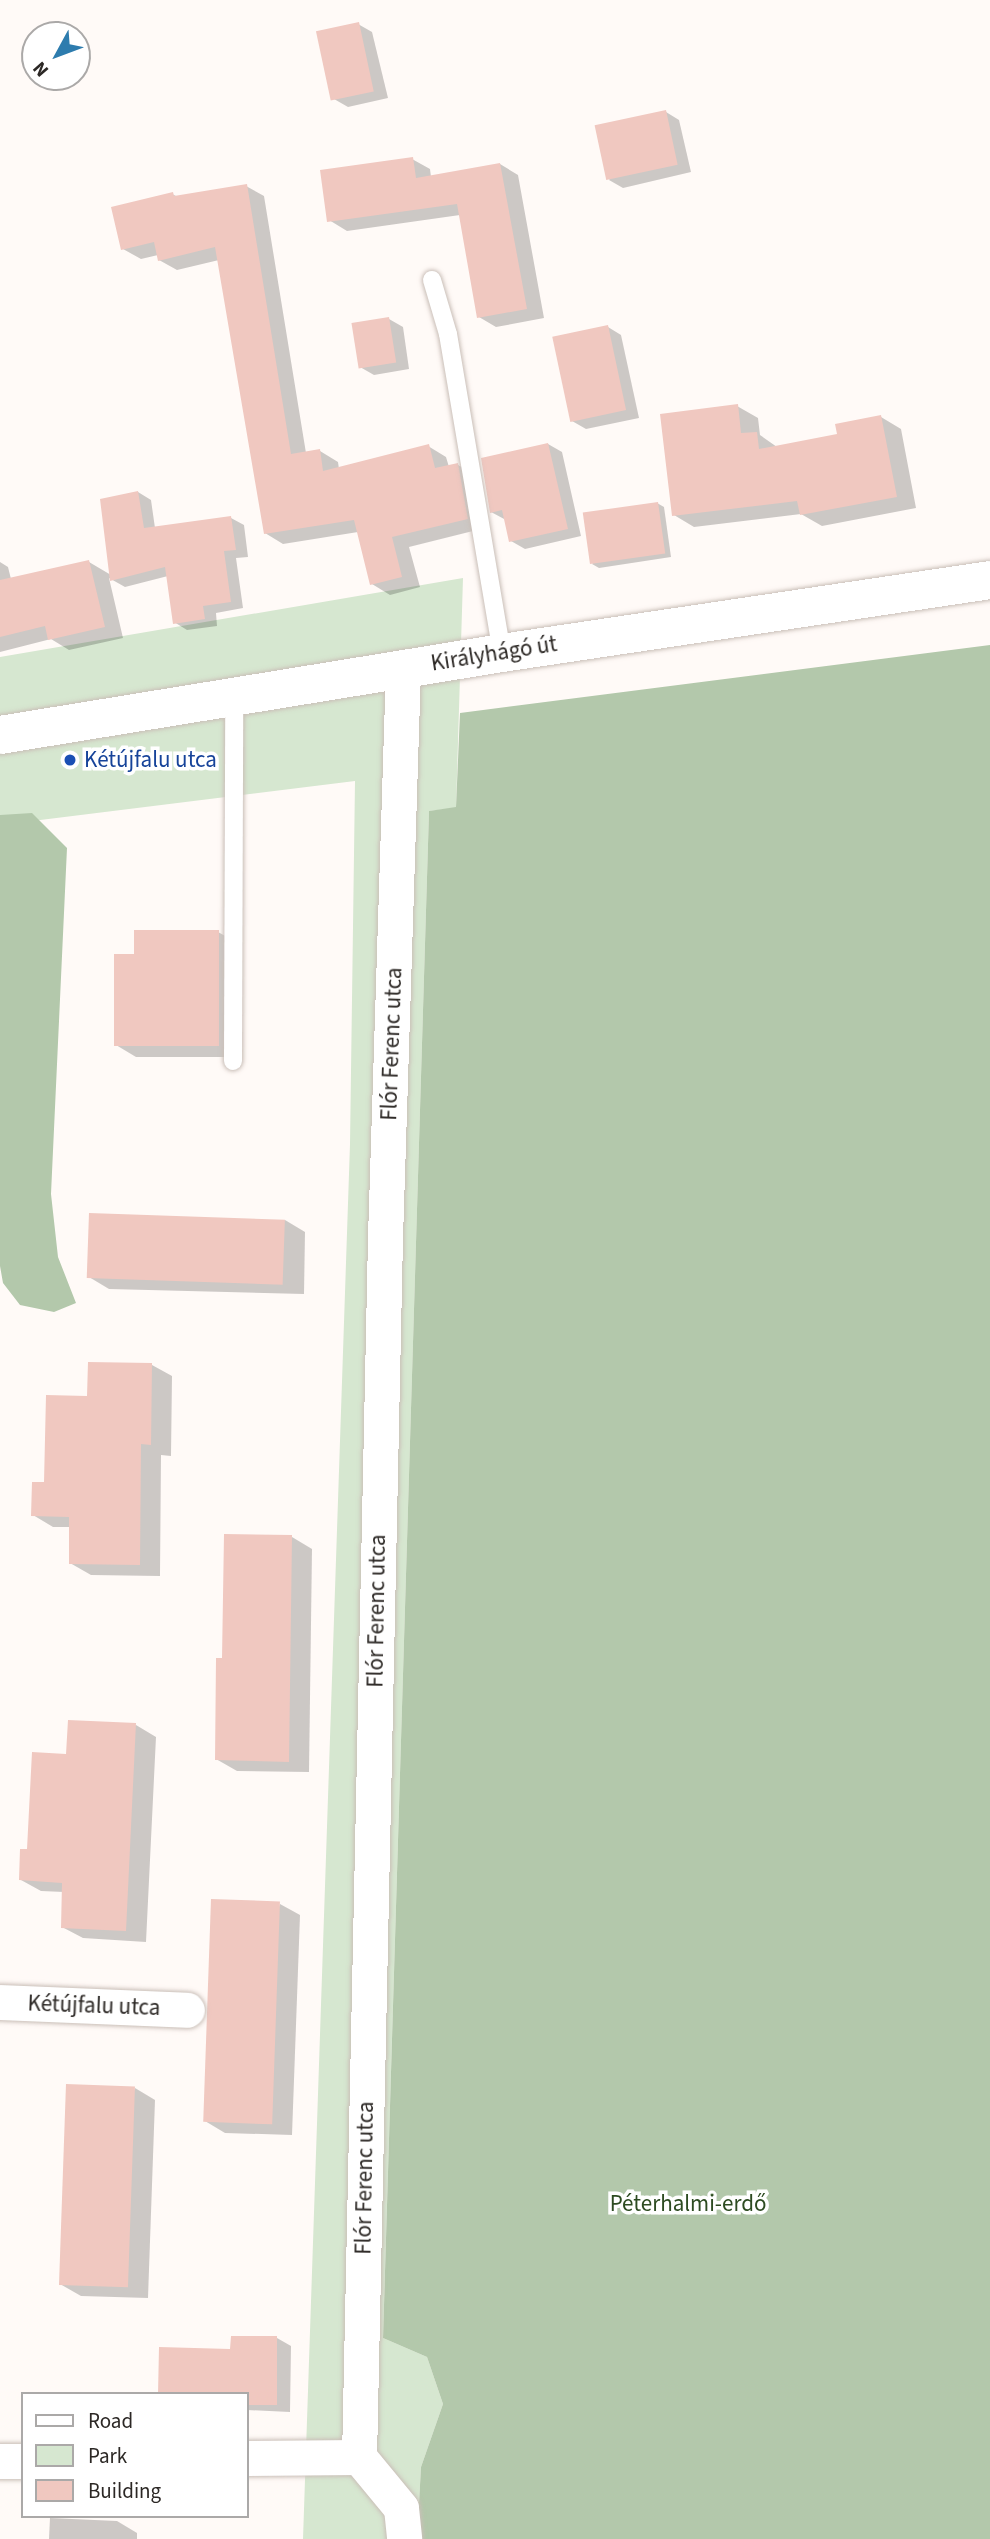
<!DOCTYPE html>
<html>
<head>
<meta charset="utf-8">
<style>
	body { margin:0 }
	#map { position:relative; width:990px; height:2539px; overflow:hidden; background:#fffaf7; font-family:"Source Sans 3",sans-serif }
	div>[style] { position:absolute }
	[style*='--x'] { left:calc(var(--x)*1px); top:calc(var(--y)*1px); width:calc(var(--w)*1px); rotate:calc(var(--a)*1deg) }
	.green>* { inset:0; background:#d6e7d0 }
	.forest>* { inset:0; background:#b3c8ab }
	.shadow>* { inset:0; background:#0003 }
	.building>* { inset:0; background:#f0c8c0; transform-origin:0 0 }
	.roads { filter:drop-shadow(0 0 2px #cabfb8) drop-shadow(0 0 2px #cabfb8) }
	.lane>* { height:18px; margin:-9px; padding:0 9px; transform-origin:9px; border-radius:9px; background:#fff }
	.street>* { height:35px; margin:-17.5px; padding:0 17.5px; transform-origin:17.5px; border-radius:17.5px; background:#fff }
	.secondary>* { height:38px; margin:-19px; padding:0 19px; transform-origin:19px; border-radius:19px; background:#fff }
	.dots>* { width:19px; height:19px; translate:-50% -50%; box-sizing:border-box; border:4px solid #fff; border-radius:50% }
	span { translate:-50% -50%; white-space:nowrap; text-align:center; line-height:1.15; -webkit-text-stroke:7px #fff; paint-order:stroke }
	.street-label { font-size:23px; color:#2c2825 }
	.transit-label { font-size:23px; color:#164399 }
	.left { translate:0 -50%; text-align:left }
	.park-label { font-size:23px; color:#2d4b21 }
	.legend { position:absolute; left:21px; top:2392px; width:228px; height:126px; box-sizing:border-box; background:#fff; border:2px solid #aba9a8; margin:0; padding:9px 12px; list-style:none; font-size:21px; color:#2c2825 }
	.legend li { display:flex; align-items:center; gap:14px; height:35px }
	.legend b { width:35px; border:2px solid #aba9a8 }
	.north { position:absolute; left:21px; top:21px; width:70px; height:70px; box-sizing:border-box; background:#fff; border:2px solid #aba9a8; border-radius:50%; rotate:229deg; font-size:19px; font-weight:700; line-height:28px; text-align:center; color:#2c2825 }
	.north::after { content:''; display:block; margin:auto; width:24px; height:32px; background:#2d7cae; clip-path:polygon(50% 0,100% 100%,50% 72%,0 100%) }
</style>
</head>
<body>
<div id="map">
	<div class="green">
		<i style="clip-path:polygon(463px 578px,456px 808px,429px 811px,383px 2338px,427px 2357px,443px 2404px,421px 2467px,417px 2539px,303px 2539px,350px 1144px,355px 781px,0 825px,0 657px)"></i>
	</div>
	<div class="forest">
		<i style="clip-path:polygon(990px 645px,990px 2539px,417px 2539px,421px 2467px,443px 2404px,427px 2357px,383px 2338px,429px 811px,456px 807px,460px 713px)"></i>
		<i style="clip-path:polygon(32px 813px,67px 848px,51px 1194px,58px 1257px,76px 1303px,54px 1312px,20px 1305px,3px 1283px,0 1266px,0 815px)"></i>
	</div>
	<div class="shadow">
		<i style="clip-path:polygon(358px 24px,372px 32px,388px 98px,348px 107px,334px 99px)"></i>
		<i style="clip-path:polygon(666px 112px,679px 120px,691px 172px,623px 188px,609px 180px)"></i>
		<i style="clip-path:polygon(412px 159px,430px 169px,431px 177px,500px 164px,518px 175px,544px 318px,496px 327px,479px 317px,460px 215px,347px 231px,329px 220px)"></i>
		<i style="clip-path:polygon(246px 186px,264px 196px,306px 453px,320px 451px,338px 462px,339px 469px,428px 446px,446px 457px,449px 467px,458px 465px,476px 475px,485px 528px,409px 547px,420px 587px,390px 595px,372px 584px,358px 532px,283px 544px,265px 533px,219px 260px,177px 270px,159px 260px,158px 255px,141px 259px,123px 249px,172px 194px,178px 197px)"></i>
		<i style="clip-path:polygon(389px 319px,403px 327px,409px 369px,374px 375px,360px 367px)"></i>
		<i style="clip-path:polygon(608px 327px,621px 335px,639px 418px,586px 429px,572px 421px)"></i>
		<i style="clip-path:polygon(737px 406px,758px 418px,760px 435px,777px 447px,839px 436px,881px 417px,901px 429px,916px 508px,822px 526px,801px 514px,694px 527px,674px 515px)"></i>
		<i style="clip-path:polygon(548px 444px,562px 452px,581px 536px,525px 549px,511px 541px,506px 520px,491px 512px)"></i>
		<i style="clip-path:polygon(138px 492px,151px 500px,155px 528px,231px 518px,244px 525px,248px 557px,236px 558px,243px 608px,216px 613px,217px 626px,187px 630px,174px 622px,168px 576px,125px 587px,109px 578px,123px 638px,69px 650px,51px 639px,0 652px,0 562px,8px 567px,11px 579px,89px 562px,111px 575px)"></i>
		<i style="clip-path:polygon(657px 503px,664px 507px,671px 557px,599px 568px,592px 564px)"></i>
		<i style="clip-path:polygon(218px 932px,238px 943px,239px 1057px,136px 1057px,116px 1045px,136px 956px)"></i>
		<i style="clip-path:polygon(285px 1220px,305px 1232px,304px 1294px,109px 1289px,89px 1277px)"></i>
		<i style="clip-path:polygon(152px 1365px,172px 1376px,171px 1456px,161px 1455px,160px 1576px,91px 1575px,70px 1563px,71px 1527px,53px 1527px,33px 1515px,89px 1397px)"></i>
		<i style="clip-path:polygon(292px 1537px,312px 1549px,309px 1772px,237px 1771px,216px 1759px,224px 1660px)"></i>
		<i style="clip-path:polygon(136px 1725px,156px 1737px,146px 1942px,83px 1938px,62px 1927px,64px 1892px,41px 1891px,21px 1880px,68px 1756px)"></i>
		<i style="clip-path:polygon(280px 1904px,300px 1915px,292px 2135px,225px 2133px,205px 2121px)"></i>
		<i style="clip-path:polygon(135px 2088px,155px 2100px,148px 2298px,81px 2296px,60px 2284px)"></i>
		<i style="clip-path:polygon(277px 2338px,291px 2346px,290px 2412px,247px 2410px,247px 2394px,232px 2351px)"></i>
		<i style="clip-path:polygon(50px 2518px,117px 2521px,137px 2533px,137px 2539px,49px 2539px)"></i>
	</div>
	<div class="building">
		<i style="left:359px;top:22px;width:71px;height:44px;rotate:78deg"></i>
		<i style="left:666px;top:110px;width:56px;height:73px;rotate:78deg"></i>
		<i style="clip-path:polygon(413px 157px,416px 178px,500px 163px,527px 309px,477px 318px,457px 204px,327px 222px,320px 170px)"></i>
		<i style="clip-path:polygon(247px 184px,291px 454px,320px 449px,323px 471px,429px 444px,435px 468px,458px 463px,468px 519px,392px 537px,402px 577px,370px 585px,354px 520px,264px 534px,215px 247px,158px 261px,154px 242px,121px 250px,111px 207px,173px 192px,174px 196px)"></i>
		<i style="left:389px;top:317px;width:46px;height:38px;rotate:81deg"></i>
		<i style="left:608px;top:325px;width:87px;height:57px;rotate:78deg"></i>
		<i style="clip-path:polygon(738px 404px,741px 433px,757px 432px,759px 449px,837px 434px,835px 424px,881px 415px,897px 497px,800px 515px,797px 501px,672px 516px,660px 414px)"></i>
		<i style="clip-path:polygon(548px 443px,568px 529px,509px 542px,502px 510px,490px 513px,481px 458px)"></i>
		<i style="clip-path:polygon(138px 491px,144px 528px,231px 516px,236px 550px,224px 551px,231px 602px,203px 606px,205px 619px,173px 624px,165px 567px,110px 581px,100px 499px)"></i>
		<i style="left:658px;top:502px;width:52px;height:76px;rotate:82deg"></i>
		<i style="clip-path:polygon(89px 560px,105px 627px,48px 640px,45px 626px,0 637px,0 580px)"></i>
		<i style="clip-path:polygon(134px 930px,219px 930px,219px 1046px,114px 1046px,114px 954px,134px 954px)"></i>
		<i style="left:89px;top:1213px;width:196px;height:65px;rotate:2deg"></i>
		<i style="clip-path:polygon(88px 1362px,152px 1363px,151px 1445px,141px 1444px,140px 1565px,69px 1564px,69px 1517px,31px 1516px,32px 1482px,44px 1482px,46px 1395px,87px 1396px)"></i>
		<i style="clip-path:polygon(224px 1534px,292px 1535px,289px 1762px,215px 1760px,216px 1658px,222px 1658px)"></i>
		<i style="clip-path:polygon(68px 1720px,136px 1723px,126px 1931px,61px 1928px,62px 1883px,19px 1880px,20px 1849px,27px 1849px,32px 1752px,66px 1754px)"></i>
		<i style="left:211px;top:1899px;width:69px;height:223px;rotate:2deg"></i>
		<i style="left:66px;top:2084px;width:69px;height:201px;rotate:2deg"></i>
		<i style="clip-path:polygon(231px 2336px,277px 2336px,277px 2405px,247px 2405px,247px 2394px,158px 2394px,159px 2347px,230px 2349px)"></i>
	</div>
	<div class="roads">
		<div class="lane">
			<i style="--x:432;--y:280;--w:56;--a:73.5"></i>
			<i style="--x:448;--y:334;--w:324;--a:80.4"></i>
			<i style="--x:233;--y:1061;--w:364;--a:-89.8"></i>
		</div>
		<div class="street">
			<i style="--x:403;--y:668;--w:570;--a:91.81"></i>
			<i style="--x:385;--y:1238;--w:1219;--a:91.22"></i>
			<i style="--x:359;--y:2457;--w:66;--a:50.5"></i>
			<i style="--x:401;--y:2508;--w:31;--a:84"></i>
			<i style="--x:0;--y:2002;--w:187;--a:2.4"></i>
			<i style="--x:247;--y:2458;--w:112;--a:-0.5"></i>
			<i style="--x:0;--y:2461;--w:23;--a:0"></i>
		</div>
		<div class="secondary">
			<i style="--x:0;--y:735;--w:509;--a:-9.28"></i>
			<i style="--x:502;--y:653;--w:493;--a:-8.5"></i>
		</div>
	</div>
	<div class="dots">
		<i style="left:70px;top:760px;background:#1a4fb4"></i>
	</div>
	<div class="street-label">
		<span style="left:494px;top:654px;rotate:-9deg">Királyhágó út</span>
		<span style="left:392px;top:1044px;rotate:-88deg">Flór Ferenc utca</span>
		<span style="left:377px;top:1611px;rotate:-89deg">Flór Ferenc utca</span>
		<span style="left:94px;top:2006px;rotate:2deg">Kétújfalu utca</span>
		<span style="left:365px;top:2178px;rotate:-89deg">Flór Ferenc utca</span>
	</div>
	<div class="transit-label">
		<span class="left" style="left:84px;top:760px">Kétújfalu utca</span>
	</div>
	<div class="park-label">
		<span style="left:688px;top:2204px">Péterhalmi-erdő</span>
	</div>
	<ul class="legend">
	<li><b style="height:9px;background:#fff"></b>Road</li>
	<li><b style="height:19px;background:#d6e7d0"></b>Park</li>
	<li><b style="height:19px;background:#f0c8c0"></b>Building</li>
	</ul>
	<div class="north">N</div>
</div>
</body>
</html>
